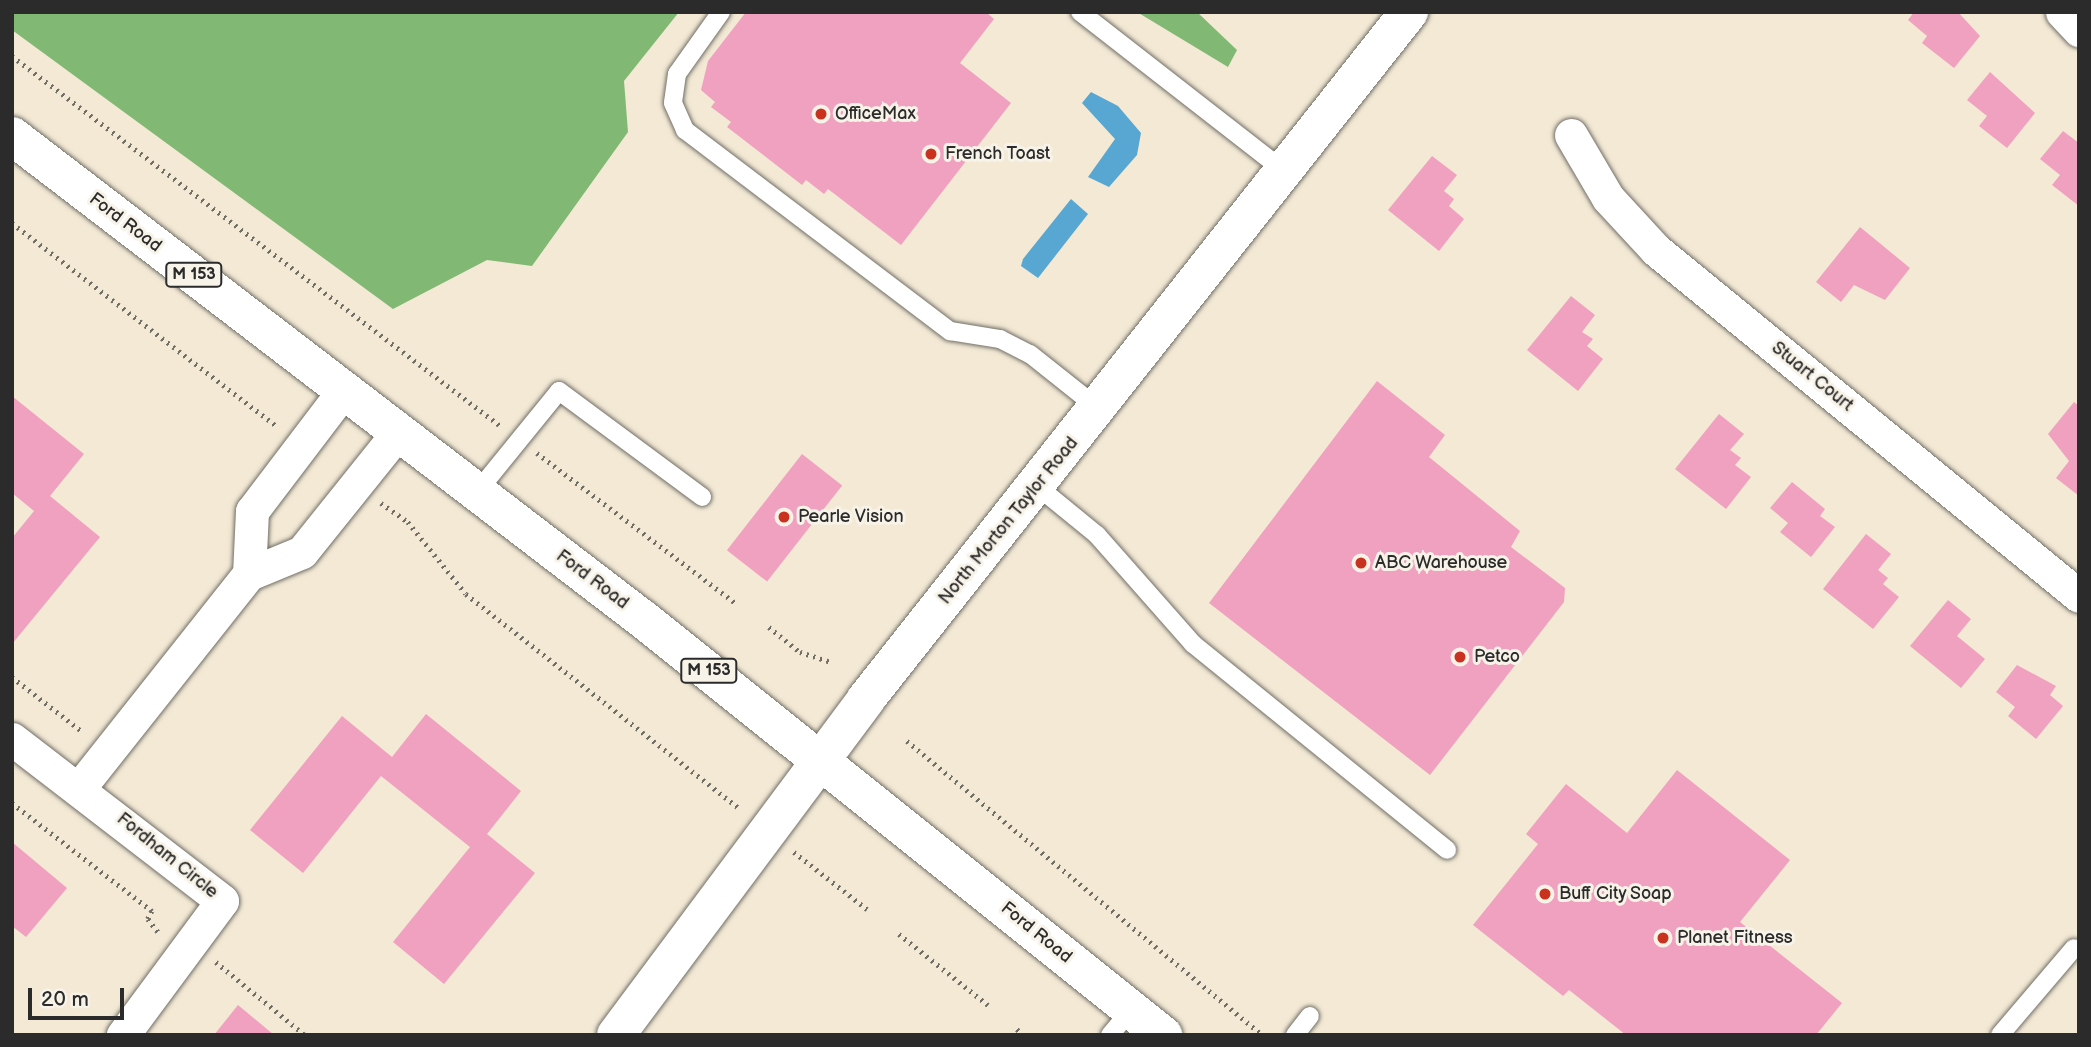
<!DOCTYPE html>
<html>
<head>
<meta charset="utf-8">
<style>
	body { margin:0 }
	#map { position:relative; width:2091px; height:1047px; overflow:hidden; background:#f3e9d5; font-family:"Balsamiq Sans",sans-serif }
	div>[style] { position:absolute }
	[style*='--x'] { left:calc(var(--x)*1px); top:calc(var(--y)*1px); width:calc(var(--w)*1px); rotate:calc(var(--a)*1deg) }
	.forest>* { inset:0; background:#81b874 }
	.water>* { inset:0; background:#58a7d2 }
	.building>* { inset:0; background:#f0a1c0; transform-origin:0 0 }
	.path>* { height:4.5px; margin-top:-2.25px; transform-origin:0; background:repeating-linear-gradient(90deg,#716e66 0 2px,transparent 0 7px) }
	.roads { filter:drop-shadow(0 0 2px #716e66) drop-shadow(0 0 2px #716e66) }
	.lane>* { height:18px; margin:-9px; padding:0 9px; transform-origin:9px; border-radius:9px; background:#fff }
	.street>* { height:33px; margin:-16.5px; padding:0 16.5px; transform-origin:16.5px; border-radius:16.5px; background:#fff }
	.secondary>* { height:38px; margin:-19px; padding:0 19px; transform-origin:19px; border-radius:19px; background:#fff }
	.primary>* { height:38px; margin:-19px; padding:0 19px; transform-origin:19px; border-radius:19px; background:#fff }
	.dots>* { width:19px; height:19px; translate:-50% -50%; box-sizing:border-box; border:4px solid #f7f3e8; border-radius:50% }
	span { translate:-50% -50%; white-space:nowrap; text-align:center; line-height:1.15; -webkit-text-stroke:6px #f7f3e8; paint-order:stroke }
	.shield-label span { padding:2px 5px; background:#f7f3e8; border:2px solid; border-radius:5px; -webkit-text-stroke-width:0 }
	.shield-label { font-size:16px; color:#2b2b2b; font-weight:700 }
	.poi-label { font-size:18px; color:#2b2b2b }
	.left { translate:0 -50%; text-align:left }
	.street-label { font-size:18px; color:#2b2b2b }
	.frame { position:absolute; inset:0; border:14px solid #2b2b2b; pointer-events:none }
	.scale { position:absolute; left:28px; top:988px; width:96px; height:32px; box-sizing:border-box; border:4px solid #2b2b2b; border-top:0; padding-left:9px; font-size:21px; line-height:24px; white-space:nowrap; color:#2b2b2b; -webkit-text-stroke:5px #f7f3e8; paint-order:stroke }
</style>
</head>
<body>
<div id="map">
	<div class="forest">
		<i style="clip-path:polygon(12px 12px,679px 12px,624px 81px,628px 132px,532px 266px,487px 260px,393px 309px,12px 30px)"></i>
		<i style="clip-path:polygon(1137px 12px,1197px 12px,1237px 50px,1228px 67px)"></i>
	</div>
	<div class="water">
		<i style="clip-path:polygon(1091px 92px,1118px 106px,1141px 133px,1137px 155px,1109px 187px,1088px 177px,1115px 139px,1082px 103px)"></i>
		<i style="clip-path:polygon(1071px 199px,1088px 214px,1038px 278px,1021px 266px,1023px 259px)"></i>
	</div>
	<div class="building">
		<i style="clip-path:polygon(746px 12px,986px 12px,994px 19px,960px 63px,1011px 103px,901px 245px,828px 189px,824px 194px,806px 180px,802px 185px,727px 127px,731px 122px,711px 107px,715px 102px,701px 90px,708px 61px)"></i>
		<i style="clip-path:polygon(1914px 12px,1958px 12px,1980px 36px,1954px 68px,1922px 43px,1927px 36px,1908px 20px)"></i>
		<i style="clip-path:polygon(1990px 72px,2035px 113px,2007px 148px,1979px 126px,1987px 116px,1967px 100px)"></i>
		<i style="clip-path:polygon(2063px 131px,2079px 143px,2079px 206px,2052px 185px,2060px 175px,2040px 159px)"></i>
		<i style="clip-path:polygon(1432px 156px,1457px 175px,1444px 191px,1454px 199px,1449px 206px,1464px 219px,1439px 251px,1388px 210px)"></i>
		<i style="clip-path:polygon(1860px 227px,1910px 268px,1885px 300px,1854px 285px,1841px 302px,1816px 282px)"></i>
		<i style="clip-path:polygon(1571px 296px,1595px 315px,1582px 332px,1593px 339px,1587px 346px,1603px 359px,1578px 391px,1527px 350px)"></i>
		<i style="clip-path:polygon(1377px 381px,1445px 435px,1429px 457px,1520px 531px,1511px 547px,1565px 588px,1564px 602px,1430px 775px,1209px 603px)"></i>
		<i style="clip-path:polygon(12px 396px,84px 454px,50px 496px,100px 537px,12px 644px,12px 538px,34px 511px,12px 493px)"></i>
		<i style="clip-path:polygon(2074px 402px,2079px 406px,2079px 496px,2056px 478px,2069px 461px,2048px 434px)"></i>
		<i style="clip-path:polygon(1719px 414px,1744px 434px,1730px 450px,1741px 458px,1735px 465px,1751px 477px,1726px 509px,1675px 469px)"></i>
		<i style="left:802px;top:454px;width:51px;height:122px;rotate:38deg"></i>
		<i style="clip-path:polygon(1792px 482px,1825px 509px,1820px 516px,1835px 527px,1811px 557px,1780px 532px,1788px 523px,1770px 508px)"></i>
		<i style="clip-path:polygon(1866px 534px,1891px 554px,1878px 570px,1888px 578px,1883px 584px,1899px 597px,1873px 629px,1823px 589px)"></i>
		<i style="clip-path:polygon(1948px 600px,1971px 619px,1957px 636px,1985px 659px,1961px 688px,1910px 646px)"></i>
		<i style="clip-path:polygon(2017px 665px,2056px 686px,2050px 695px,2063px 706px,2036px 739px,2008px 716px,2015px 707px,1996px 692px)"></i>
		<i style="clip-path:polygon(426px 714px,521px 791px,487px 834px,535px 873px,444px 984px,393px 942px,470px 847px,381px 776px,303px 873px,250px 830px,342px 716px,392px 757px)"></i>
		<i style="clip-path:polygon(1677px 770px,1790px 860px,1740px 922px,1842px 1003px,1816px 1035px,1626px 1035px,1569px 990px,1563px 996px,1473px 925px,1538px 844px,1526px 834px,1566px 784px,1627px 833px)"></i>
		<i style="clip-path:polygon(12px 842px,67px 888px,26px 937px,12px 926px)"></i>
		<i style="clip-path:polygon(238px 1005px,274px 1035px,214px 1035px)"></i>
	</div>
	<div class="path">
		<i style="--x:12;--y:56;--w:615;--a:37.13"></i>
		<i style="--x:12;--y:223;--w:335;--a:37.5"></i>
		<i style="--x:537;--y:453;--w:251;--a:37.1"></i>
		<i style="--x:381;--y:503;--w:33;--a:35"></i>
		<i style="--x:408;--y:522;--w:92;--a:51.1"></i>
		<i style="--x:466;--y:594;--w:348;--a:38.1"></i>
		<i style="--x:769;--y:627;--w:40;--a:39"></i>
		<i style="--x:800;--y:652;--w:33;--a:18"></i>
		<i style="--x:12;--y:677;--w:90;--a:37.8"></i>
		<i style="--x:907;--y:741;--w:461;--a:39.6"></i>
		<i style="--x:12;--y:803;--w:177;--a:37.6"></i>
		<i style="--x:152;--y:911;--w:9;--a:117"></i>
		<i style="--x:148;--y:919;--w:18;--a:52"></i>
		<i style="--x:794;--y:852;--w:93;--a:38"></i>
		<i style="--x:899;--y:934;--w:114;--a:38.6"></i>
		<i style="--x:216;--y:962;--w:115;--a:39.4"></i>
		<i style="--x:1017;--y:1029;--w:8;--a:45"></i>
	</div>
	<div class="roads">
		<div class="lane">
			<i style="--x:721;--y:12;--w:76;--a:125.4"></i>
			<i style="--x:677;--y:74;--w:29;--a:98"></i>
			<i style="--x:673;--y:103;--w:30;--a:66"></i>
			<i style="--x:685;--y:130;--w:333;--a:37.2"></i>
			<i style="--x:950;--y:331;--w:51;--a:9.1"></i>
			<i style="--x:1000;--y:339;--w:34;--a:27"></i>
			<i style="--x:1030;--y:354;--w:87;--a:38.5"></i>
			<i style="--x:1080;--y:12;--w:259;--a:37.9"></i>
			<i style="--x:1037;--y:486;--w:77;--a:39.2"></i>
			<i style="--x:1097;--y:535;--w:145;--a:48.6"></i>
			<i style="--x:1193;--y:644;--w:327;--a:39"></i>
			<i style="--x:477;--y:492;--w:130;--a:-50.9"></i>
			<i style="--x:559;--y:391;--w:178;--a:36.5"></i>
			<i style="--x:1110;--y:1035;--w:34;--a:-50"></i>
			<i style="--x:1295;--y:1035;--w:24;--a:-52"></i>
			<i style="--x:2000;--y:1035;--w:114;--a:-49.6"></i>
		</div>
		<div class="street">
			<i style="--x:2062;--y:12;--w:25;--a:47"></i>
			<i style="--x:1571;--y:135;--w:73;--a:59.6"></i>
			<i style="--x:1608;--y:198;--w:71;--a:47.3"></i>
			<i style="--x:1656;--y:250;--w:546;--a:39.28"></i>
			<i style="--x:344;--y:390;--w:152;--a:127.2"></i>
			<i style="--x:252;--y:511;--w:63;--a:92.7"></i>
			<i style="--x:249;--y:574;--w:57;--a:-22.5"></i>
			<i style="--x:302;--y:552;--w:154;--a:-51.3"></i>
			<i style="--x:12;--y:739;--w:265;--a:37.6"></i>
			<i style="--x:222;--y:901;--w:167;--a:126.5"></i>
			<i style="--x:80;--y:787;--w:272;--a:-51.6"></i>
		</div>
		<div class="secondary">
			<i style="--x:616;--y:1035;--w:419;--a:-53.3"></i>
			<i style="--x:866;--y:699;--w:876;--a:-51.68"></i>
		</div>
		<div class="primary">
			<i style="--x:12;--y:136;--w:796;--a:37.45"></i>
			<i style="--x:644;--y:620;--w:665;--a:38.65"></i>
		</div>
	</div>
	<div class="dots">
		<i style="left:821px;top:114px;background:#c8321e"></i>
		<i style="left:931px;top:154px;background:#c8321e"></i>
		<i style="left:784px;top:517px;background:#c8321e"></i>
		<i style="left:1361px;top:563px;background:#c8321e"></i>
		<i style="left:1460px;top:657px;background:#c8321e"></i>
		<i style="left:1545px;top:894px;background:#c8321e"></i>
		<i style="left:1663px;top:938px;background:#c8321e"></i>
	</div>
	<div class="shield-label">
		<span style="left:194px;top:275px">M 153</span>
		<span style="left:709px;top:671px">M 153</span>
	</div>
	<div class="poi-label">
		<span class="left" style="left:835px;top:114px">OfficeMax</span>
		<span class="left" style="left:945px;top:154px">French Toast</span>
		<span class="left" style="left:798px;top:517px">Pearle Vision</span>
		<span class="left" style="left:1375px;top:563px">ABC Warehouse</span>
		<span class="left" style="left:1474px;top:657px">Petco</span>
		<span class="left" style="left:1559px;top:894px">Buff City Soap</span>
		<span class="left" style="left:1677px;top:938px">Planet Fitness</span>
	</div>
	<div class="street-label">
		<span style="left:125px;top:223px;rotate:37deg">Ford Road</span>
		<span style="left:1812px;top:377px;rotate:39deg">Stuart Court</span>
		<span style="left:1009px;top:521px;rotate:-51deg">North Morton Taylor Road</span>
		<span style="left:592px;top:580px;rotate:37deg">Ford Road</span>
		<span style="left:167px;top:856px;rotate:39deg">Fordham Circle</span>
		<span style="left:1036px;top:933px;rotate:39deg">Ford Road</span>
	</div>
	<div class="frame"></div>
	<div class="scale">20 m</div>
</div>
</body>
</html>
